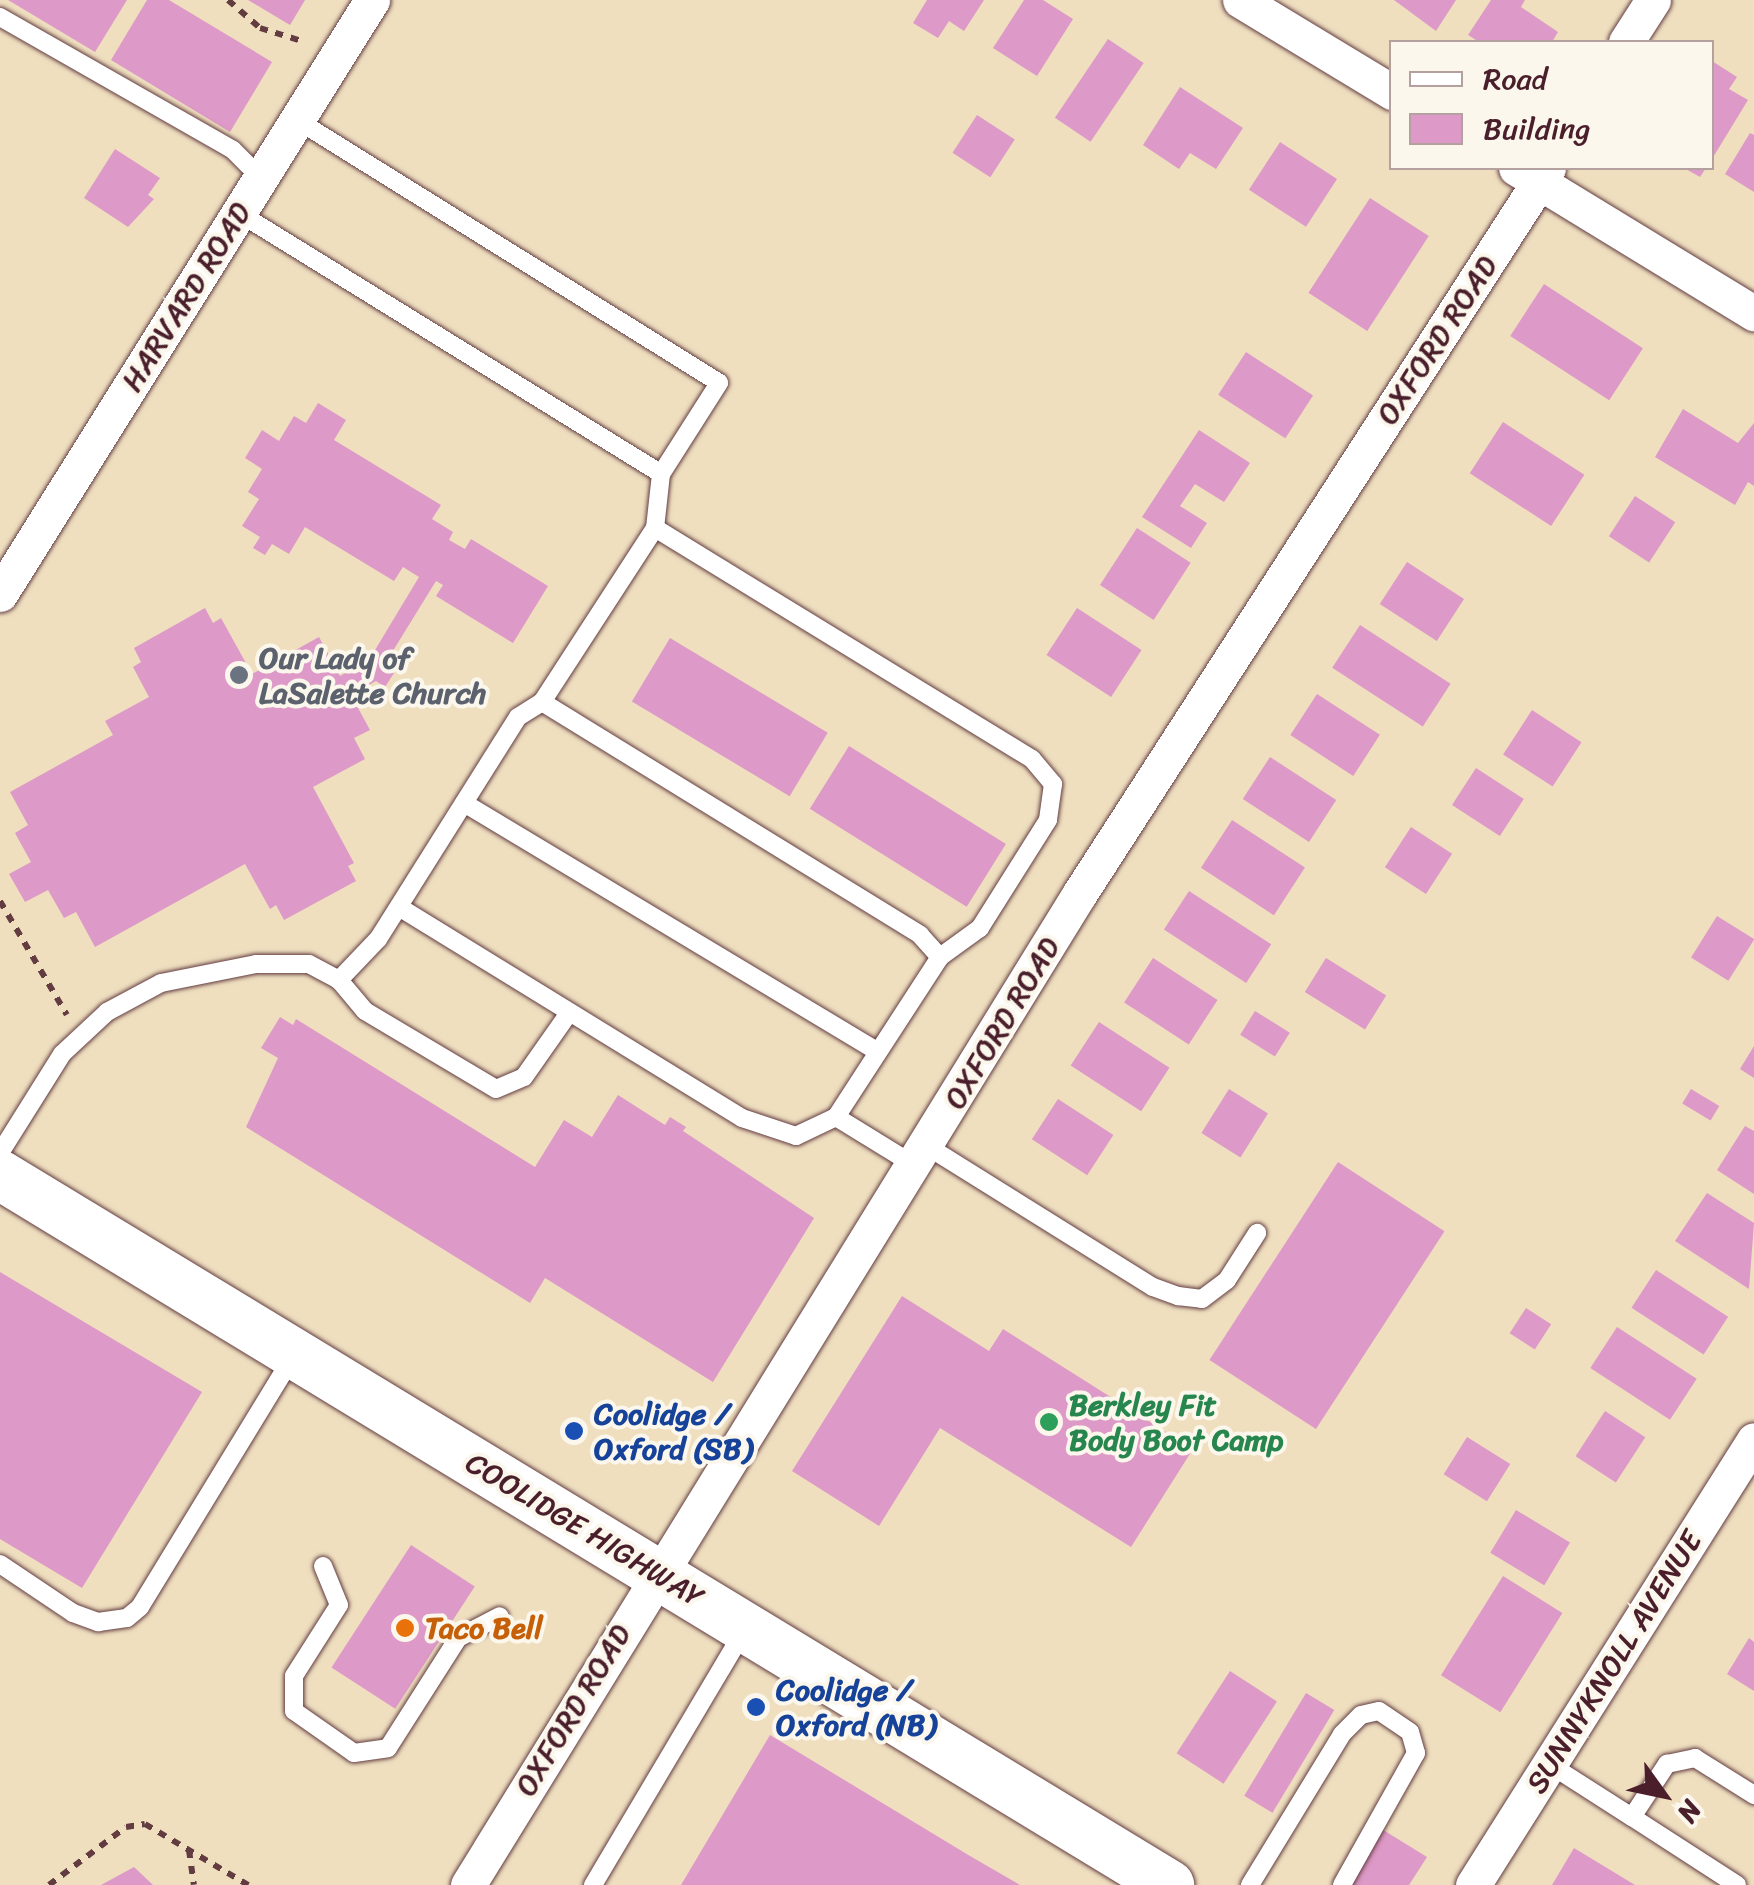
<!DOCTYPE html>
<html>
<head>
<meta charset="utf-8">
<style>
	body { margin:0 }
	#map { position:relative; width:1754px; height:1885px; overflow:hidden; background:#efdfbf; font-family:Sriracha,sans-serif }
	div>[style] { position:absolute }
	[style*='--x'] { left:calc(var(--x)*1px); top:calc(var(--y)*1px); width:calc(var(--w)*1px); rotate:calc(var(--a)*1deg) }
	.building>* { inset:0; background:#dd99c7; transform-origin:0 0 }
	.path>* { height:6px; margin-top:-3px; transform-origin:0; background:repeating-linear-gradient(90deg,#633c41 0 8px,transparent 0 16px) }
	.roads { filter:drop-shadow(0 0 2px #633c41) drop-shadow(0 0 2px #633c41) }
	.service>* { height:18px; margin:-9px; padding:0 9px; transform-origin:9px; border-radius:9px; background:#fff }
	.minor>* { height:35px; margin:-17.5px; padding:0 17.5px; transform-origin:17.5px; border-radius:17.5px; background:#fff }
	.secondary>* { height:50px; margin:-25px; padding:0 25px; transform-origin:25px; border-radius:25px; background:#fff }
	.dots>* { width:28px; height:28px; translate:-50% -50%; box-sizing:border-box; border:5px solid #fbf7ec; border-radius:50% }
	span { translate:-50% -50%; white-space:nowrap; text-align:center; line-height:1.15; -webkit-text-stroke:8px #fbf7ec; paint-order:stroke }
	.street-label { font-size:30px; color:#4a1f2b }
	.worship-label { font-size:30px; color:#5b616d; font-weight:700 }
	.left { translate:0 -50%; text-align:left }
	.leisure-label { font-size:30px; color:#27864d; font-weight:700 }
	.transit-label { font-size:30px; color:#164399; font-weight:700 }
	.food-label { font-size:30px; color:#c56008; font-weight:700 }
	.legend { position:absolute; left:1389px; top:40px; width:325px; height:130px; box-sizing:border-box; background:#fbf7ec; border:2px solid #b4a19f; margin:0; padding:12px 18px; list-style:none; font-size:30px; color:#4a1f2b }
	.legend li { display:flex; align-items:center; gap:20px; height:50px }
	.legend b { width:50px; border:2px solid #b4a19f }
	.north { position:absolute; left:1614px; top:1745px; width:100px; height:100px; -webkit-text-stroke:8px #fbf7ec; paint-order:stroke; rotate:123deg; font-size:28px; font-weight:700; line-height:40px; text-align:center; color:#4a1f2b }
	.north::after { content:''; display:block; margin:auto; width:35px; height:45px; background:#4a1f2b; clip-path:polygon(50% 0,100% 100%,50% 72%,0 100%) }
</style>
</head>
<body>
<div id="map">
	<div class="building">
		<i style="clip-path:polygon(8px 0,127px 0,95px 52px)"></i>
		<i style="clip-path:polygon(147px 0,169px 0,272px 62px,230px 132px,111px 60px)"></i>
		<i style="clip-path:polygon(248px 0,305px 0,290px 25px)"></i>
		<i style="clip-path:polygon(927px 0,984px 0,964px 31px,949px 21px,938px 38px,913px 23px)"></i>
		<i style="clip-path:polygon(1024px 0,1043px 0,1073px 19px,1037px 76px,993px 48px)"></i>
		<i style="clip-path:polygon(1394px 0,1456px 0,1436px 31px)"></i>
		<i style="clip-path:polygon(1491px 0,1525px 0,1521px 7px,1558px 32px,1552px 42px,1479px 42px,1468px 35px)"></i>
		<i style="left:1108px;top:39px;width:43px;height:95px;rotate:34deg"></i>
		<i style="clip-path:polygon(1712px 61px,1737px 77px,1729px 89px,1748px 100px,1712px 159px)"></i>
		<i style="clip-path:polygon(1180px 87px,1243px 128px,1216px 169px,1190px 153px,1179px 169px,1143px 145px)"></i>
		<i style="left:977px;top:115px;width:45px;height:45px;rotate:33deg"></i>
		<i style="clip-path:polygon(1750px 133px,1754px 135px,1754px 192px,1725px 174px)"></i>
		<i style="left:1280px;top:142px;width:68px;height:57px;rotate:33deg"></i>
		<i style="clip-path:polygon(115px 149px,160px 178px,148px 195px,154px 199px,128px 227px,84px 198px)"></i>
		<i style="clip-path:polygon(1684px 168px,1706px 168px,1700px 177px)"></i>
		<i style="left:1370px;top:198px;width:70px;height:113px;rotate:33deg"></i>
		<i style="left:1544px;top:284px;width:118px;height:62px;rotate:33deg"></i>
		<i style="left:1246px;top:352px;width:80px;height:51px;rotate:33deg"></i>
		<i style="clip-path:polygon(318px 403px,346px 420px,334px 440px,441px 505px,432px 519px,453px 532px,449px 540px,465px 549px,471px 539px,548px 586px,513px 643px,436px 596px,443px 585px,436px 581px,383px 667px,394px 673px,385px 687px,376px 681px,351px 695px,370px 730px,354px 738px,365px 759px,313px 787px,354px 863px,348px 866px,356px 881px,284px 920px,276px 905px,270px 909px,245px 864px,95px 947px,76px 912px,64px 918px,48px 890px,25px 902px,9px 874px,31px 862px,15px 833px,28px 825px,10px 792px,113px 735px,105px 721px,149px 697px,133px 667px,141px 662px,134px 648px,205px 608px,213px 623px,221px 618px,252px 674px,319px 637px,340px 676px,369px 660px,419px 577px,403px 567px,394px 581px,305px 527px,289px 554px,272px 544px,265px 555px,253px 548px,260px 537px,242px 526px,259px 499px,248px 492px,262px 469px,245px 458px,262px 430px,279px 441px,294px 416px,306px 423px)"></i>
		<i style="clip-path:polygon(1683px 409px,1738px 443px,1754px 423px,1754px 486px,1748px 482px,1735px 505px,1655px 457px)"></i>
		<i style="left:1503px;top:422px;width:97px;height:61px;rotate:33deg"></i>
		<i style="clip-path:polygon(1199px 430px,1250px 463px,1224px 502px,1195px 484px,1180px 506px,1207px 523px,1191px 548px,1142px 517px)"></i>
		<i style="left:1635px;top:496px;width:48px;height:48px;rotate:33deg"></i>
		<i style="left:1137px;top:528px;width:64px;height:68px;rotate:33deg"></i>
		<i style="left:1407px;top:562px;width:68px;height:50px;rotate:33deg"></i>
		<i style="left:1077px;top:608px;width:77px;height:56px;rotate:33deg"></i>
		<i style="left:1360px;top:625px;width:108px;height:51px;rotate:33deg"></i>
		<i style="left:670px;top:638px;width:184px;height:74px;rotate:31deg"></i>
		<i style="left:1317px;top:694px;width:75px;height:49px;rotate:33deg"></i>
		<i style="left:1532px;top:710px;width:59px;height:53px;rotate:33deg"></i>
		<i style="left:849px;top:746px;width:185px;height:74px;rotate:32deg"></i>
		<i style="left:1270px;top:757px;width:79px;height:50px;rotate:33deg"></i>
		<i style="left:1476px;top:768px;width:57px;height:44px;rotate:33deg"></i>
		<i style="left:1232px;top:820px;width:87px;height:57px;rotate:33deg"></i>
		<i style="left:1411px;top:827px;width:49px;height:48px;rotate:33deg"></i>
		<i style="left:1189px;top:891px;width:98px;height:46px;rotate:33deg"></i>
		<i style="left:1717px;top:916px;width:44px;height:49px;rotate:32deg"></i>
		<i style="left:1153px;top:958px;width:77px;height:53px;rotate:33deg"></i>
		<i style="left:1326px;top:958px;width:71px;height:40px;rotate:32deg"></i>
		<i style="left:1255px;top:1011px;width:41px;height:28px;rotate:32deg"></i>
		<i style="clip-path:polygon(280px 1017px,293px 1025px,296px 1019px,535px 1167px,564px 1120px,592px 1137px,618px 1095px,665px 1125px,670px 1117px,686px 1127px,683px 1131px,814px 1218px,713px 1382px,545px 1278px,530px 1303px,246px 1127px,278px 1058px,261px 1048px)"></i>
		<i style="left:1099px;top:1022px;width:84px;height:52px;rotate:33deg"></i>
		<i style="clip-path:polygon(1754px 1046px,1754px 1078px,1740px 1069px)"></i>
		<i style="left:1229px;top:1089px;width:46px;height:52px;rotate:32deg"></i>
		<i style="left:1691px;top:1089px;width:33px;height:17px;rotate:31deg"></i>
		<i style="left:1058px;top:1099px;width:66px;height:48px;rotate:33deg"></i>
		<i style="clip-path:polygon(1745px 1126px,1754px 1131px,1754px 1194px,1717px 1170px)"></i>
		<i style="left:1338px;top:1162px;width:127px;height:236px;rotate:33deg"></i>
		<i style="clip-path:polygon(1707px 1193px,1754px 1223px,1749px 1289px,1675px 1241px)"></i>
		<i style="left:1656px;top:1270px;width:86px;height:45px;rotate:33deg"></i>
		<i style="clip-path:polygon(0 1272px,202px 1392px,82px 1588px,0 1539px)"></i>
		<i style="clip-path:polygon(902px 1296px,989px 1351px,1003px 1329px,1193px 1449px,1131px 1547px,940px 1428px,879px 1526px,792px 1471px)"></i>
		<i style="left:1526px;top:1308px;width:30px;height:30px;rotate:33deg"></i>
		<i style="left:1617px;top:1327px;width:95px;height:49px;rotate:33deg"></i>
		<i style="left:1605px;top:1411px;width:48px;height:54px;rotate:33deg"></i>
		<i style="left:1467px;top:1437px;width:51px;height:44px;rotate:32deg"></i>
		<i style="left:1516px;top:1510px;width:63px;height:50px;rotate:31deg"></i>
		<i style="left:411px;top:1545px;width:76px;height:146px;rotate:33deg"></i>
		<i style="left:1503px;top:1576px;width:70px;height:117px;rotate:32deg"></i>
		<i style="clip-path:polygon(1749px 1638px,1754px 1642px,1754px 1691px,1727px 1674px)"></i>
		<i style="left:1230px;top:1671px;width:56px;height:98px;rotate:33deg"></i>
		<i style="left:1306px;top:1693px;width:33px;height:120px;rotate:31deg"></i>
		<i style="clip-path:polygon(770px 1735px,970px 1856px,1020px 1885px,681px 1885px)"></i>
		<i style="clip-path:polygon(1380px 1828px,1427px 1857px,1409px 1885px,1344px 1885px)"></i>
		<i style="clip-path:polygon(1574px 1848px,1635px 1885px,1552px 1885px)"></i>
		<i style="clip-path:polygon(134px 1867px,153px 1885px,101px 1885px)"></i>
	</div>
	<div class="path">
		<i style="--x:228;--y:0;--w:43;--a:41.2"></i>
		<i style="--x:260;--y:28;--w:44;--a:17.2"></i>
		<i style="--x:0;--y:901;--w:132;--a:59.6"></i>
		<i style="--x:189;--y:1850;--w:35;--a:82"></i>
		<i style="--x:49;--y:1885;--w:96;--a:-37"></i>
		<i style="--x:126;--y:1827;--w:19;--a:-9"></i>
		<i style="--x:145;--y:1824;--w:120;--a:30.6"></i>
	</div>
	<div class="roads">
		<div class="service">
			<i style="--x:0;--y:17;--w:268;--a:29.7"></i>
			<i style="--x:233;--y:150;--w:40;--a:45"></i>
			<i style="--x:297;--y:120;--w:497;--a:31.9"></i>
			<i style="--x:719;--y:383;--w:108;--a:122.5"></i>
			<i style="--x:661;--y:474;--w:54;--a:96.3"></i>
			<i style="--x:655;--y:528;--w:207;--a:123"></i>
			<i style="--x:542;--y:702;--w:28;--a:148"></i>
			<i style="--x:518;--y:717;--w:262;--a:122.2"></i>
			<i style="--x:378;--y:939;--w:57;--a:133.6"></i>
			<i style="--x:239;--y:213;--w:496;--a:31.7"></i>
			<i style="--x:655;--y:528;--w:442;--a:31.5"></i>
			<i style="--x:1032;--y:759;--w:33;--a:50"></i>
			<i style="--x:1053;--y:784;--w:36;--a:98"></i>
			<i style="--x:1048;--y:820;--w:128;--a:122.2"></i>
			<i style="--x:980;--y:928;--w:49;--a:144.1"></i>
			<i style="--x:542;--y:702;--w:444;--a:31.6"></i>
			<i style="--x:920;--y:935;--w:30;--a:48"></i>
			<i style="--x:940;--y:957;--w:191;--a:123"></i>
			<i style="--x:464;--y:803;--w:482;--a:31"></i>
			<i style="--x:399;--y:907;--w:403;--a:31.6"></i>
			<i style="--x:742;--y:1118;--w:57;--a:18.4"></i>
			<i style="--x:796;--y:1136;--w:44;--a:-25.4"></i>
			<i style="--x:836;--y:1117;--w:92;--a:31.6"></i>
			<i style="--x:927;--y:1146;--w:266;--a:32"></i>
			<i style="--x:1153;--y:1287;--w:27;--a:20"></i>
			<i style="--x:1178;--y:1296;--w:24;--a:7"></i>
			<i style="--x:1202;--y:1299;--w:31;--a:-37"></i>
			<i style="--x:1227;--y:1280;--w:56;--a:-57.4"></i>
			<i style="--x:0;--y:1153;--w:117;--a:-57.9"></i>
			<i style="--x:62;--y:1054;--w:62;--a:-43"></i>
			<i style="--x:107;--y:1012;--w:61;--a:-28.2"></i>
			<i style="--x:161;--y:983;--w:97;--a:-11.3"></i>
			<i style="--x:256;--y:964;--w:53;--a:0"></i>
			<i style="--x:309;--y:964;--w:34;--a:28"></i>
			<i style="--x:339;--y:980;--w:40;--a:50"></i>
			<i style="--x:365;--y:1011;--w:152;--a:30.8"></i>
			<i style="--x:496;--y:1089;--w:30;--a:-23"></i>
			<i style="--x:524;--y:1077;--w:78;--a:-54.9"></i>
			<i style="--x:0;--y:1564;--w:88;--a:33.9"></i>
			<i style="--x:73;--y:1613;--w:27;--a:20"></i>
			<i style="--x:98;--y:1622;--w:29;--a:-8"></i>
			<i style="--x:127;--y:1618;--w:17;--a:-40"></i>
			<i style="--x:140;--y:1607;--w:295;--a:-58.6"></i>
			<i style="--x:323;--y:1566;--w:42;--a:67.7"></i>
			<i style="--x:339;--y:1605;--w:84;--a:122.4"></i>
			<i style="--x:294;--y:1676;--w:35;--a:90"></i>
			<i style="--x:294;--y:1711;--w:73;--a:35"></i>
			<i style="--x:354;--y:1753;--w:34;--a:-8"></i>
			<i style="--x:388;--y:1748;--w:130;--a:-57.5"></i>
			<i style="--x:458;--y:1638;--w:47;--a:-27.6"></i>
			<i style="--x:1549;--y:1764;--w:98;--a:32.6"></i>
			<i style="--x:1632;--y:1817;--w:64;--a:-56.6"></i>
			<i style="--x:1667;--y:1764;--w:29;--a:-12"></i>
			<i style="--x:1695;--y:1758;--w:70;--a:32.1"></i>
			<i style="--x:1632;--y:1817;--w:125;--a:32.9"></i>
			<i style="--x:593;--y:1885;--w:294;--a:-59.3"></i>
			<i style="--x:1250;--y:1885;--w:177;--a:-58.6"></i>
			<i style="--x:1342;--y:1734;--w:27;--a:-45"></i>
			<i style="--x:1361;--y:1715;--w:18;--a:-13"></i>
			<i style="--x:1379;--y:1711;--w:37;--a:34"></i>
			<i style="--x:1410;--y:1732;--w:22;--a:74"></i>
			<i style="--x:1416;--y:1753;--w:151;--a:119.3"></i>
		</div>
		<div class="minor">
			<i style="--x:1240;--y:0;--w:178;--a:31.2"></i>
			<i style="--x:1626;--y:42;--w:50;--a:-57.3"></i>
			<i style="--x:1516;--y:168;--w:279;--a:31.4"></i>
			<i style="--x:0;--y:594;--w:701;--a:-57.94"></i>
			<i style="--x:468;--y:1885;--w:1166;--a:-58.33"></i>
			<i style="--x:1080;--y:893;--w:863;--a:-57.16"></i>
			<i style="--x:1473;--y:1885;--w:526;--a:-57.73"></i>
		</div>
		<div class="secondary">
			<i style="--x:0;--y:1175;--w:1368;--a:31.27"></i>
		</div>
	</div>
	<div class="dots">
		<i style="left:239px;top:675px;background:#6b7280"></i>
		<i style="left:1049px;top:1422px;background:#2e9e5b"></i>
		<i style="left:574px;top:1431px;background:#1a4fb4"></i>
		<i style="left:405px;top:1628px;background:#e8710a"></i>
		<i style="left:756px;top:1707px;background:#1a4fb4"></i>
	</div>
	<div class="street-label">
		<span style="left:186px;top:297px;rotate:-58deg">HARVARD ROAD</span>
		<span style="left:1437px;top:340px;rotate:-57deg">OXFORD ROAD</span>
		<span style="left:1002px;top:1023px;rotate:-59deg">OXFORD ROAD</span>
		<span style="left:585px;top:1530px;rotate:31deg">COOLIDGE HIGHWAY</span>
		<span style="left:1614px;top:1662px;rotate:-58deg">SUNNYKNOLL AVENUE</span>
		<span style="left:573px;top:1710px;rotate:-59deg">OXFORD ROAD</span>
	</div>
	<div class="worship-label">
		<span class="left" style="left:259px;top:675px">Our Lady of<br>LaSalette Church</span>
	</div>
	<div class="leisure-label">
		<span class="left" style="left:1069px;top:1422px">Berkley Fit<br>Body Boot Camp</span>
	</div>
	<div class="transit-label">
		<span class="left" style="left:594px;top:1431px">Coolidge /<br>Oxford (SB)</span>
		<span class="left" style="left:776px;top:1707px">Coolidge /<br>Oxford (NB)</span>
	</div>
	<div class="food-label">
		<span class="left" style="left:425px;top:1628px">Taco Bell</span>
	</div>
	<ul class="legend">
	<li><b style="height:12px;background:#fff"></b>Road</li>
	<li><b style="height:28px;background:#dd99c7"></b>Building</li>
	</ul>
	<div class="north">N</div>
</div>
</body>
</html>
